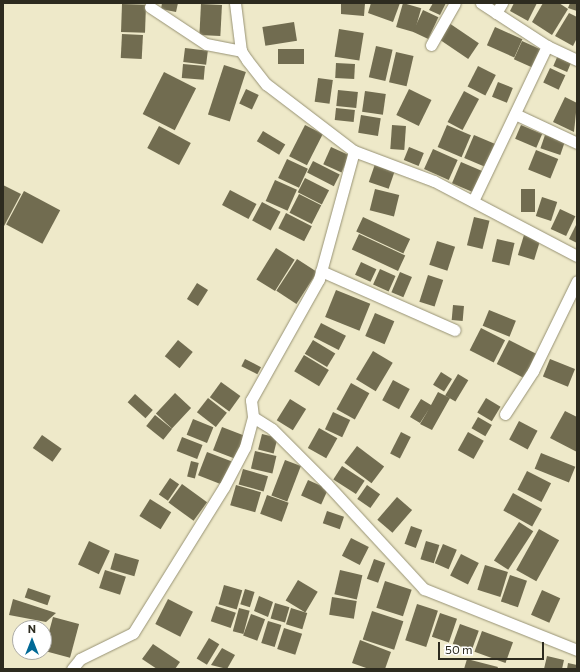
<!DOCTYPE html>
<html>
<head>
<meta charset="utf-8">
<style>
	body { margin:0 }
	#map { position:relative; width:580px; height:672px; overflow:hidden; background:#eee9c9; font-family:Commissioner,sans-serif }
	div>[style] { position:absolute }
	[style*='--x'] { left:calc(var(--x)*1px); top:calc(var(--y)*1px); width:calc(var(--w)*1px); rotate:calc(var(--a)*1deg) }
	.building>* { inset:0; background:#716c50; transform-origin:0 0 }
	.roads { filter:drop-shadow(0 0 1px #979274) drop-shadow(0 0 1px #979274) }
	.minor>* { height:11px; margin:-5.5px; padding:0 5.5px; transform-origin:5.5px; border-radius:5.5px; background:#fff }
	span { translate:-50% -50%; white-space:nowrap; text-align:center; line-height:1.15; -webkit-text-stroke:4px #fff; paint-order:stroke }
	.frame { position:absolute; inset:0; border:4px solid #2d2b1f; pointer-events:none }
	.north { position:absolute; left:12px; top:620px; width:40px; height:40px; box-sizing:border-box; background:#fff; border:1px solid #abaaa5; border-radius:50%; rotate:0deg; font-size:11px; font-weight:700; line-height:16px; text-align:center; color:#2d2b1f }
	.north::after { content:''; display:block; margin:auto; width:14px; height:18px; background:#016996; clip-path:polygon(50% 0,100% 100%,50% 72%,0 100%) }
	.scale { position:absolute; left:438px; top:642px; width:106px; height:18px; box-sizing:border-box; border:2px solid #2d2b1f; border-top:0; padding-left:5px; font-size:12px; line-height:14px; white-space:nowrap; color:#2d2b1f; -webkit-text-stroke:3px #fff; paint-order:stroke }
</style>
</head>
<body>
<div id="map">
	<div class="building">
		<i style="clip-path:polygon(162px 3px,178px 3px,176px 12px,161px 9px)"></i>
		<i style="clip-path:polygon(341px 3px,365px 3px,364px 16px,341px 14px)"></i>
		<i style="clip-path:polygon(371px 3px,400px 3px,393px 22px,368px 13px)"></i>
		<i style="left:403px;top:3px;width:19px;height:25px;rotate:16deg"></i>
		<i style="clip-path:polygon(433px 3px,446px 3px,440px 15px,429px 10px)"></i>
		<i style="clip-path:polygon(514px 3px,537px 3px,528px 21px,510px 11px)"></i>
		<i style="clip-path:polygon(543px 3px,559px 3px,568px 9px,552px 35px,532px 22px)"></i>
		<i style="clip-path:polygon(570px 3px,577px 3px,577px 11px,568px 8px)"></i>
		<i style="left:122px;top:4px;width:24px;height:28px;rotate:2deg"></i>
		<i style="left:201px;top:4px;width:21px;height:31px;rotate:3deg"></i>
		<i style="left:423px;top:10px;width:17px;height:24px;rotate:25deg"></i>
		<i style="clip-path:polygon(569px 13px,577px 17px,577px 38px,573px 46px,555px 36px)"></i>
		<i style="left:294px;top:22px;width:19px;height:32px;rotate:81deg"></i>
		<i style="left:449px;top:23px;width:36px;height:19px;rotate:34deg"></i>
		<i style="left:495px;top:27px;width:30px;height:20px;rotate:24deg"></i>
		<i style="left:339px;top:29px;width:25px;height:28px;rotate:9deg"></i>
		<i style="left:122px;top:34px;width:21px;height:24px;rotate:3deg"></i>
		<i style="left:522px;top:41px;width:22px;height:20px;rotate:24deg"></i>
		<i style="left:376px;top:46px;width:17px;height:32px;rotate:13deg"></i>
		<i style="left:185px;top:48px;width:23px;height:14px;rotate:7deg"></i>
		<i style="left:278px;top:49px;width:26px;height:15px"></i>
		<i style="left:396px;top:52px;width:18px;height:31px;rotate:13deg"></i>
		<i style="left:558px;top:55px;width:15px;height:12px;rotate:23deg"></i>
		<i style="left:336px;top:63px;width:19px;height:15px;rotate:3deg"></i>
		<i style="left:183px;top:64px;width:22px;height:14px;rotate:5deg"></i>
		<i style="left:224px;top:65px;width:23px;height:52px;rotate:18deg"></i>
		<i style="left:478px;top:66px;width:20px;height:23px;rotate:27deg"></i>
		<i style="left:550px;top:68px;width:17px;height:16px;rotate:25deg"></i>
		<i style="left:164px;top:72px;width:36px;height:47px;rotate:27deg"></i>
		<i style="left:318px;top:78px;width:15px;height:24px;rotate:8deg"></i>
		<i style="left:498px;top:82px;width:16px;height:16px;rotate:22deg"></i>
		<i style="left:246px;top:89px;width:14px;height:16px;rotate:25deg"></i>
		<i style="left:409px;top:89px;width:25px;height:29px;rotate:26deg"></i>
		<i style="left:338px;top:90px;width:20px;height:16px;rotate:6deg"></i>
		<i style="left:365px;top:91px;width:21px;height:21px;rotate:8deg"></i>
		<i style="left:464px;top:91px;width:17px;height:35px;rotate:28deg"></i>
		<i style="clip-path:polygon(565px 97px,577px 103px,574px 132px,553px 122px)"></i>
		<i style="left:336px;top:108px;width:19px;height:12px;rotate:6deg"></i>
		<i style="left:361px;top:115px;width:20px;height:18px;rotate:9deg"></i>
		<i style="left:305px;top:125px;width:20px;height:35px;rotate:27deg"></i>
		<i style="left:392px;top:125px;width:14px;height:24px;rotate:4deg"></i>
		<i style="left:447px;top:125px;width:26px;height:24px;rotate:23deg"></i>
		<i style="left:521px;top:125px;width:23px;height:15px;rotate:23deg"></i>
		<i style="left:159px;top:126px;width:36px;height:25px;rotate:28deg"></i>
		<i style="left:263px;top:131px;width:26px;height:12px;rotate:31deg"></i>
		<i style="left:474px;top:135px;width:25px;height:25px;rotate:23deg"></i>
		<i style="left:545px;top:135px;width:21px;height:14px;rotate:19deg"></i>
		<i style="left:331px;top:147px;width:20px;height:19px;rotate:24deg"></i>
		<i style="left:409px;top:147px;width:16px;height:14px;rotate:22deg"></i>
		<i style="left:433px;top:149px;width:27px;height:22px;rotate:24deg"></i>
		<i style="left:536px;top:150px;width:24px;height:21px;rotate:22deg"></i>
		<i style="left:287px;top:159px;width:23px;height:21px;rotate:25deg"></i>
		<i style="left:313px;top:161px;width:30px;height:13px;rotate:27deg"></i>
		<i style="left:461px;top:162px;width:23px;height:23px;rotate:23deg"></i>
		<i style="left:375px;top:164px;width:21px;height:19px;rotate:19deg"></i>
		<i style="left:305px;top:178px;width:27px;height:16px;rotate:27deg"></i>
		<i style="left:275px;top:180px;width:24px;height:23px;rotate:24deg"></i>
		<i style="clip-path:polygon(3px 185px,21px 194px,3px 228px)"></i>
		<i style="left:375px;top:189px;width:25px;height:22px;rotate:14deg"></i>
		<i style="left:521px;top:189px;width:14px;height:23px"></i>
		<i style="left:230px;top:190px;width:30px;height:17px;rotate:28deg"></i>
		<i style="left:24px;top:191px;width:41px;height:38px;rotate:28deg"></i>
		<i style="left:299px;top:194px;width:25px;height:21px;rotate:27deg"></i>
		<i style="left:542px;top:197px;width:16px;height:20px;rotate:18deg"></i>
		<i style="left:262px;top:202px;width:21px;height:21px;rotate:28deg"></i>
		<i style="left:560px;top:209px;width:17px;height:22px;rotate:25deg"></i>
		<i style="left:286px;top:213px;width:29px;height:17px;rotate:27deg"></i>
		<i style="left:363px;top:217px;width:52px;height:16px;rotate:25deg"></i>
		<i style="left:474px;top:217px;width:16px;height:29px;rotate:14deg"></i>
		<i style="clip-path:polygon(577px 223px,577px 243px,569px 239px)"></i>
		<i style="left:359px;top:234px;width:51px;height:17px;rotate:25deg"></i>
		<i style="left:524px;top:235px;width:17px;height:21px;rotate:17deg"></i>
		<i style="left:497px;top:239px;width:18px;height:23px;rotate:13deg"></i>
		<i style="left:437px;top:241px;width:19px;height:25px;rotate:18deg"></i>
		<i style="left:276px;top:248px;width:22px;height:37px;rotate:32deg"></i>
		<i style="left:297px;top:259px;width:24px;height:38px;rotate:33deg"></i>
		<i style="left:361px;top:262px;width:17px;height:14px;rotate:25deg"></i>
		<i style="left:380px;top:269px;width:17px;height:17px;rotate:24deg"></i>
		<i style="left:400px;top:272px;width:13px;height:22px;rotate:23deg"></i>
		<i style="left:428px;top:275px;width:16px;height:28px;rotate:18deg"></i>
		<i style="left:197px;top:283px;width:13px;height:19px;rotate:32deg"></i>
		<i style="left:336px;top:290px;width:37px;height:29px;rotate:22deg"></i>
		<i style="left:453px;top:305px;width:11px;height:15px;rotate:5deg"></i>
		<i style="left:489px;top:310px;width:29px;height:17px;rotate:22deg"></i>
		<i style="left:375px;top:313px;width:21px;height:25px;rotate:23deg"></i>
		<i style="left:321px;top:323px;width:28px;height:16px;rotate:27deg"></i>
		<i style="left:481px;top:328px;width:27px;height:25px;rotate:27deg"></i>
		<i style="left:178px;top:340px;width:19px;height:21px;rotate:39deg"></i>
		<i style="left:313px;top:340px;width:26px;height:16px;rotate:31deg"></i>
		<i style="left:509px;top:340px;width:31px;height:27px;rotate:27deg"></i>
		<i style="left:373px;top:351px;width:23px;height:33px;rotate:31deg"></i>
		<i style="left:304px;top:355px;width:29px;height:19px;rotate:31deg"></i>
		<i style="left:245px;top:359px;width:18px;height:8px;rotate:27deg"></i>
		<i style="left:550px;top:359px;width:27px;height:19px;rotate:22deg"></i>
		<i style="left:441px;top:372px;width:13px;height:15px;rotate:32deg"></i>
		<i style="left:458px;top:374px;width:12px;height:25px;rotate:31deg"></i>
		<i style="left:393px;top:380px;width:19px;height:23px;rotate:28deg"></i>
		<i style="left:221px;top:382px;width:24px;height:19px;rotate:36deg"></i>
		<i style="left:351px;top:383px;width:21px;height:30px;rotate:29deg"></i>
		<i style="clip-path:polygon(438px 392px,450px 398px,432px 430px,420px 424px,429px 409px,420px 423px,410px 417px,421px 399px,431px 405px)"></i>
		<i style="left:175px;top:393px;width:22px;height:28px;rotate:43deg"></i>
		<i style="left:135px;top:394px;width:24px;height:11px;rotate:42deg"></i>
		<i style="left:208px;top:398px;width:24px;height:18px;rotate:38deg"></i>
		<i style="left:486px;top:398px;width:17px;height:17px;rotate:31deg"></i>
		<i style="left:290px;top:399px;width:19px;height:25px;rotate:32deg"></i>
		<i style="clip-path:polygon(565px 411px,577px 417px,577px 452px,550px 438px)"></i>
		<i style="left:333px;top:412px;width:19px;height:19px;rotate:25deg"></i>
		<i style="left:155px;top:415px;width:22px;height:14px;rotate:39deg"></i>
		<i style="left:478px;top:417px;width:16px;height:13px;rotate:30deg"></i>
		<i style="left:193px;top:419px;width:22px;height:17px;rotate:22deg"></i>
		<i style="left:519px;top:421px;width:21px;height:21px;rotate:28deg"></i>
		<i style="left:222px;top:427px;width:25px;height:25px;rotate:21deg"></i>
		<i style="left:319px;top:428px;width:21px;height:23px;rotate:29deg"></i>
		<i style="left:401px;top:432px;width:11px;height:24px;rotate:27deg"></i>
		<i style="left:468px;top:432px;width:18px;height:21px;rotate:29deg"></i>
		<i style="left:262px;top:434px;width:16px;height:16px;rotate:14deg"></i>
		<i style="left:42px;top:435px;width:24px;height:16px;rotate:35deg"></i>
		<i style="left:182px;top:437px;width:22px;height:15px;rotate:21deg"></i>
		<i style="left:357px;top:446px;width:34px;height:21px;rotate:37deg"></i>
		<i style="left:255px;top:451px;width:22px;height:18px;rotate:13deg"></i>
		<i style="left:207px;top:452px;width:26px;height:25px;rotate:21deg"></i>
		<i style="left:541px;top:453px;width:37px;height:17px;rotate:22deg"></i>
		<i style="left:285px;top:460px;width:17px;height:38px;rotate:21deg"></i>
		<i style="left:191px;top:461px;width:8px;height:16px;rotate:14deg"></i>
		<i style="left:342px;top:466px;width:27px;height:16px;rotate:33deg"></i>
		<i style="left:243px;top:469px;width:26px;height:16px;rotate:16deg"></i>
		<i style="left:527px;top:471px;width:27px;height:21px;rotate:27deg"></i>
		<i style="left:170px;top:478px;width:11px;height:20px;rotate:34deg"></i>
		<i style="left:308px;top:480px;width:22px;height:17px;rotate:24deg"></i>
		<i style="left:182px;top:484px;width:31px;height:23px;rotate:36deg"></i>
		<i style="left:236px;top:485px;width:26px;height:21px;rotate:16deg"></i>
		<i style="left:367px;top:485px;width:16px;height:17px;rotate:35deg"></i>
		<i style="left:513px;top:493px;width:33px;height:20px;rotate:29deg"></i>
		<i style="left:267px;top:495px;width:23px;height:20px;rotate:20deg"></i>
		<i style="left:397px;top:497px;width:20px;height:30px;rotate:41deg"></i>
		<i style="left:150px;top:499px;width:25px;height:20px;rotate:32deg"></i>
		<i style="left:327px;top:511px;width:18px;height:13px;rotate:19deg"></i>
		<i style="left:519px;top:522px;width:17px;height:46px;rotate:33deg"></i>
		<i style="left:411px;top:526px;width:12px;height:19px;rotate:20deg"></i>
		<i style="left:539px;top:529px;width:23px;height:47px;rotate:29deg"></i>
		<i style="left:351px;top:538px;width:20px;height:20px;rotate:27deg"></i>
		<i style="left:89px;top:541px;width:23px;height:26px;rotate:25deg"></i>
		<i style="left:426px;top:541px;width:14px;height:19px;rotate:17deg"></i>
		<i style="left:443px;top:544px;width:15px;height:21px;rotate:23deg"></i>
		<i style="left:115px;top:553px;width:25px;height:17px;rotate:16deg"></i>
		<i style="left:461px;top:554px;width:20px;height:24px;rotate:27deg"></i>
		<i style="left:374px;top:559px;width:12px;height:21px;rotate:20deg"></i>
		<i style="left:485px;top:565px;width:24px;height:26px;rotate:17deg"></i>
		<i style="left:105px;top:570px;width:22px;height:19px;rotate:18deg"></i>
		<i style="left:340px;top:570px;width:23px;height:25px;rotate:13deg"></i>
		<i style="left:510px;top:575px;width:18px;height:28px;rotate:19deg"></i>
		<i style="left:298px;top:580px;width:23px;height:24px;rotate:31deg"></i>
		<i style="left:385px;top:581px;width:28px;height:28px;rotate:18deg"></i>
		<i style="left:224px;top:585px;width:19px;height:20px;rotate:16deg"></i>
		<i style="left:28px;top:588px;width:24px;height:10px;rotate:19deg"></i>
		<i style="left:245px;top:589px;width:10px;height:16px;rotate:17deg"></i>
		<i style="left:542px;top:590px;width:20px;height:27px;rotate:24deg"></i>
		<i style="clip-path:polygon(259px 596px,273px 602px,268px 617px,254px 611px)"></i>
		<i style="left:332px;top:597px;width:25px;height:18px;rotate:9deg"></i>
		<i style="clip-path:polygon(13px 599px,56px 613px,46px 622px,9px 615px)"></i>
		<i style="left:168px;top:599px;width:28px;height:28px;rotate:27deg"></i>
		<i style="left:275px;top:603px;width:15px;height:16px;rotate:16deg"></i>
		<i style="left:417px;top:604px;width:22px;height:38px;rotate:18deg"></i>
		<i style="left:216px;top:606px;width:21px;height:16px;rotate:19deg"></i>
		<i style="left:239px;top:608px;width:11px;height:24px;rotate:15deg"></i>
		<i style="left:291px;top:608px;width:17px;height:17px;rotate:17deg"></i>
		<i style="left:372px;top:611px;width:33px;height:30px;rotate:18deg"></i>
		<i style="left:440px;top:613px;width:18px;height:25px;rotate:19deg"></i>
		<i style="left:251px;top:614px;width:15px;height:23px;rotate:20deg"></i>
		<i style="left:53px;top:617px;width:27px;height:35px;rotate:15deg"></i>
		<i style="left:268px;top:621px;width:14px;height:23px;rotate:17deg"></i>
		<i style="left:460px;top:624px;width:20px;height:21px;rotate:20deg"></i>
		<i style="left:284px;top:628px;width:19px;height:22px;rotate:18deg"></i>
		<i style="left:482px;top:631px;width:33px;height:22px;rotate:20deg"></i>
		<i style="left:209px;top:638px;width:12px;height:24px;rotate:31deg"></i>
		<i style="clip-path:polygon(360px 640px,391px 652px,385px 669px,369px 669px,352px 663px)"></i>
		<i style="clip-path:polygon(153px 644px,180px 662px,175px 669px,157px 669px,142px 659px)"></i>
		<i style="clip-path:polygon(222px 648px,235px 655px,227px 669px,211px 665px)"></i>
		<i style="clip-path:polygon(547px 656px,564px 660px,562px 669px,544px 669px)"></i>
		<i style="clip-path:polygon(467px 659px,498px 667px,497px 669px,464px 669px)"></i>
		<i style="clip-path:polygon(568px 663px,577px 665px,577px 669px,567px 669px)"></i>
	</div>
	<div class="roads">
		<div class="minor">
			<i style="--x:235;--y:3;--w:48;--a:82.9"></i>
			<i style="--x:241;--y:51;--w:11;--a:56"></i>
			<i style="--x:247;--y:60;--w:31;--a:52"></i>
			<i style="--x:266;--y:84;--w:111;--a:37.3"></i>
			<i style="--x:354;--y:151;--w:133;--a:105.3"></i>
			<i style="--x:319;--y:279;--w:139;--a:119.3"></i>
			<i style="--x:251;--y:400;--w:17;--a:83"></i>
			<i style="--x:253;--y:417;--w:22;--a:32"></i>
			<i style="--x:272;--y:429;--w:78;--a:45"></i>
			<i style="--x:327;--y:484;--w:143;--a:47.3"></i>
			<i style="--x:424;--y:589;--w:165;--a:21.7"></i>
			<i style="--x:481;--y:3;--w:79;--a:33.1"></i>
			<i style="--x:150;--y:7;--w:67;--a:33.5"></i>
			<i style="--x:206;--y:44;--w:36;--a:11"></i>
			<i style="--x:496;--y:13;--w:12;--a:-59"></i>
			<i style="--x:431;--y:45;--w:48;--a:-60.3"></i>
			<i style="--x:515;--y:114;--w:68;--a:25.1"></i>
			<i style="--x:354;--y:151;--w:85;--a:20.6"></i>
			<i style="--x:434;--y:181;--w:161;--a:27.7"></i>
			<i style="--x:473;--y:201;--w:172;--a:-64.5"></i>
			<i style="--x:547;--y:46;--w:33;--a:25"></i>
			<i style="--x:321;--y:271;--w:146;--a:23.8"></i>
			<i style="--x:505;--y:414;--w:51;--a:-56.9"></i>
			<i style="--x:533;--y:371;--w:100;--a:-63.9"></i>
			<i style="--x:72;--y:669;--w:13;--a:-51"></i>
			<i style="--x:80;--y:659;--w:59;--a:-26.1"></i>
			<i style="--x:133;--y:633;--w:172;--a:-58.1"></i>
			<i style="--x:224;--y:487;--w:45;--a:-62.3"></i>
			<i style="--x:245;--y:447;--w:31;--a:-75"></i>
		</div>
	</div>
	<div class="frame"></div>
	<div class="north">N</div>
	<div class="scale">50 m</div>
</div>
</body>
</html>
